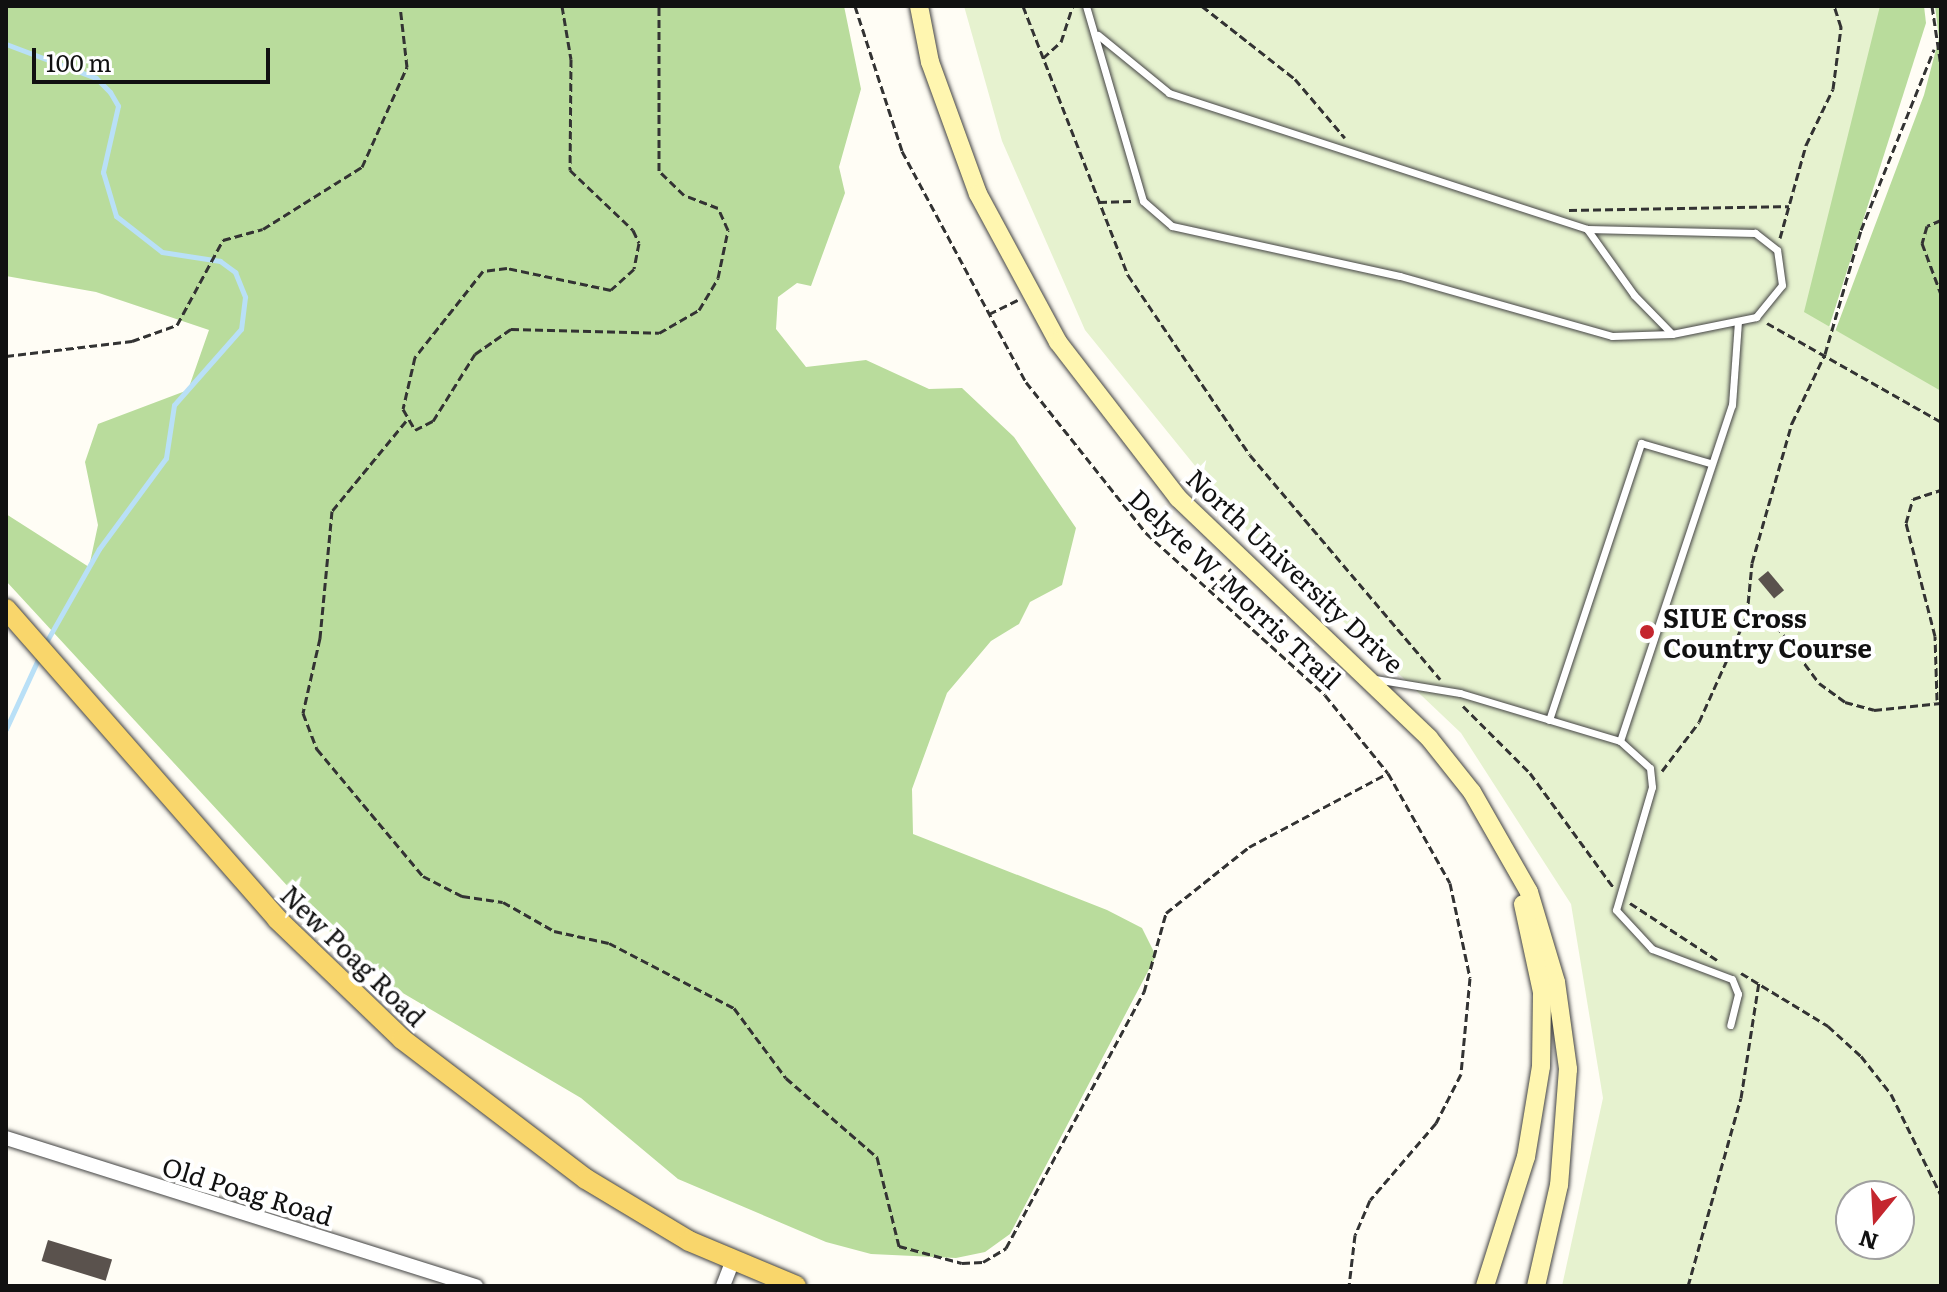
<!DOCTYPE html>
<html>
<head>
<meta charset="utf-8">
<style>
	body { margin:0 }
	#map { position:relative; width:1947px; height:1292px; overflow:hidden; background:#fffdf5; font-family:Literata,serif }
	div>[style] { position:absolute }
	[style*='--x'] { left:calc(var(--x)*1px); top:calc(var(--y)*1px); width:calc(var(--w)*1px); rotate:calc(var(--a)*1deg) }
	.forest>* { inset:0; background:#b9dc9c }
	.pitch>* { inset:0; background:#e6f2cf }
	.stream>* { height:5px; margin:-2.5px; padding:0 2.5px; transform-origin:2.5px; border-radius:2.5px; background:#b9e0f7 }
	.building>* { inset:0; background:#5a524d; transform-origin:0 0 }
	.path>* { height:3px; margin-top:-1.5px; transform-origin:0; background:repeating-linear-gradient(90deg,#333 0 8px,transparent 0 12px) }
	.roads { filter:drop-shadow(0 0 2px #444) drop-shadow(0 0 2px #444) }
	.service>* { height:7px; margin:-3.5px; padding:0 3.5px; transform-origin:3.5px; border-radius:3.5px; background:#fff }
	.minor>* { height:14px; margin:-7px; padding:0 7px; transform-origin:7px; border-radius:7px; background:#fff }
	.secondary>* { height:18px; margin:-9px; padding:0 9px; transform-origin:9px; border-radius:9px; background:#fff6b0 }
	.primary>* { height:20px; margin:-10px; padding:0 10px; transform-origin:10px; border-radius:10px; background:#f9d66b }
	.dots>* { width:22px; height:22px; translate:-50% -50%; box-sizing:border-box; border:4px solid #fff; border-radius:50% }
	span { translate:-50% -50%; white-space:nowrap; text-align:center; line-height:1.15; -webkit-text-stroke:8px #fff; paint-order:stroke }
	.street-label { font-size:26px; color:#111 }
	.poi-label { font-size:26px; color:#111; font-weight:700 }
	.left { translate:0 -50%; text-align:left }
	.frame { position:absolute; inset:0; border:8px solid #111; pointer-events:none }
	.north { position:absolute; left:1835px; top:1180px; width:80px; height:80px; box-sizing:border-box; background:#fff; border:2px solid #a0a0a0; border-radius:50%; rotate:198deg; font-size:22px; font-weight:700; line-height:32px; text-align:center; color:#111 }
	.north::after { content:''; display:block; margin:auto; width:28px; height:36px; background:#c4262e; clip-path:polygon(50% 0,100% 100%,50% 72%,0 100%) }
	.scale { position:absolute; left:32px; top:48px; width:238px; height:36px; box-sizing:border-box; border:4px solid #111; border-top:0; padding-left:10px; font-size:24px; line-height:28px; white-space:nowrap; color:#111; -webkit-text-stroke:6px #fff; paint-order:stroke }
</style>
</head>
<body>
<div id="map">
	<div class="forest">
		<i style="clip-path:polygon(6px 6px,844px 6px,861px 89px,839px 167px,845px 193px,811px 286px,797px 283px,778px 297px,776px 329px,806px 367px,866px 360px,929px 389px,962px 388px,1014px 437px,1076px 528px,1062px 585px,1030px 602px,1019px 624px,991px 641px,947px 693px,912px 789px,913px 834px,1107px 910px,1142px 928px,1156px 956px,1010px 1234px,985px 1252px,956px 1258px,871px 1254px,826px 1242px,678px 1179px,581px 1098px,396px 989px,328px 930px,6px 581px,6px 514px,89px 567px,98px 525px,85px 462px,98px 424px,188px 390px,209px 330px,96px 292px,6px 276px)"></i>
		<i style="clip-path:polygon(1859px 6px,1924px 6px,1926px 23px,1824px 343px,1799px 328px)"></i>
		<i style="clip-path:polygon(1935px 6px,1941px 6px,1941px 412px,1833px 337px,1924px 95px,1939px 38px)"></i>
	</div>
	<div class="pitch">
		<i style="clip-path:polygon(evenodd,964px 6px,1880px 6px,1804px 312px,1941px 391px,1941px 1286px,1562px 1286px,1603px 1098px,1571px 904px,1461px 733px,1247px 530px,1085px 330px,1002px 141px,964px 6px,1851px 1196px,1899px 1196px,1899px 1244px,1851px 1244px,1851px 1196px)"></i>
	</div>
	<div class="stream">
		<i style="--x:6;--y:44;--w:96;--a:20.7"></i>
		<i style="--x:96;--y:78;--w:20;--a:45"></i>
		<i style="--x:110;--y:92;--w:16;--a:60"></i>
		<i style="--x:118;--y:106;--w:68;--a:102.8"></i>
		<i style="--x:103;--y:172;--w:46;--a:73.5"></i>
		<i style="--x:116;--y:216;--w:58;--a:38"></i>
		<i style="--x:162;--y:252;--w:59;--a:8.8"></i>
		<i style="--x:220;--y:261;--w:19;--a:36"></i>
		<i style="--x:235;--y:272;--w:27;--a:68"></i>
		<i style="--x:245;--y:297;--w:32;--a:97"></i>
		<i style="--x:241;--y:329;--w:101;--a:131.4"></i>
		<i style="--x:174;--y:405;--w:54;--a:98.6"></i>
		<i style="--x:166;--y:458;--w:113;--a:126.4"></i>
		<i style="--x:99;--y:549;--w:112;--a:119.6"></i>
		<i style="--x:6;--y:729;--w:81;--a:-65.3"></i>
	</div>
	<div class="building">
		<i style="left:1768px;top:571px;width:25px;height:13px;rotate:50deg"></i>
		<i style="left:48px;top:1240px;width:67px;height:22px;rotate:17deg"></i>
	</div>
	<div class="path">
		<i style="--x:562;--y:6;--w:54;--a:80.4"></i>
		<i style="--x:571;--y:59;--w:111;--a:90.5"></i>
		<i style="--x:570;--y:170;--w:87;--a:43.6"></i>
		<i style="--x:633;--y:230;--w:14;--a:65"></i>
		<i style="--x:639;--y:243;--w:26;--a:101"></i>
		<i style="--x:634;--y:269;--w:31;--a:138"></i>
		<i style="--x:611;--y:290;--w:106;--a:-168.1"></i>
		<i style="--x:507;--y:268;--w:24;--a:173"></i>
		<i style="--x:483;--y:271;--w:110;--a:128.3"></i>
		<i style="--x:415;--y:357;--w:53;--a:103"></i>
		<i style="--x:403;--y:409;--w:24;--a:60"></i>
		<i style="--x:415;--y:430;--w:20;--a:-27"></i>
		<i style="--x:433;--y:421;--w:79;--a:-57.9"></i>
		<i style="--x:475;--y:354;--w:44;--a:-34.8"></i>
		<i style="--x:511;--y:329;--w:148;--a:1.5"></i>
		<i style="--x:659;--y:333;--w:46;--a:-29.9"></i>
		<i style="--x:699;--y:310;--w:37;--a:-59"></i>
		<i style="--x:718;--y:278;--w:49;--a:-78.2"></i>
		<i style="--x:728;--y:230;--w:24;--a:-114"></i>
		<i style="--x:718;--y:208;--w:36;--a:-159"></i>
		<i style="--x:684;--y:195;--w:35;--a:-136"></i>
		<i style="--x:659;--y:171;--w:165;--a:-90"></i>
		<i style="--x:855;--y:6;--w:152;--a:72"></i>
		<i style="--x:902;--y:151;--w:262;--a:61.8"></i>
		<i style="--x:1026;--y:382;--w:193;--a:51.5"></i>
		<i style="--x:1146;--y:533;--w:241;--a:42.1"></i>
		<i style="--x:1325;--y:695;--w:100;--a:51.1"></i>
		<i style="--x:1388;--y:773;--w:126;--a:60.6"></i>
		<i style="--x:1450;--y:883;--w:97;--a:78.1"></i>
		<i style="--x:1470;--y:978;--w:96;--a:95.4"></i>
		<i style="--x:1461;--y:1074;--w:55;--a:117"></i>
		<i style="--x:1436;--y:1123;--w:101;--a:130.6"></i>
		<i style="--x:1370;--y:1200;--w:38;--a:113"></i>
		<i style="--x:1355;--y:1235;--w:51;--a:96.7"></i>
		<i style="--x:1023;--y:6;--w:289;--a:68.7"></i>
		<i style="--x:1128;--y:275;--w:217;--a:55.9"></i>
		<i style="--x:1250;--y:455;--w:294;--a:49.7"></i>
		<i style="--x:1202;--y:6;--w:118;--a:38.1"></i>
		<i style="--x:1295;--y:79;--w:77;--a:49.7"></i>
		<i style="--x:1932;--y:6;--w:61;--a:81.5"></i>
		<i style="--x:1043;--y:58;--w:24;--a:-42"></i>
		<i style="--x:1061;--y:42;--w:38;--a:-72"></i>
		<i style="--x:1099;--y:202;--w:32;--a:-2"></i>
		<i style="--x:1569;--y:210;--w:220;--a:-1"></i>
		<i style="--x:1941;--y:220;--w:15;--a:157"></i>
		<i style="--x:1927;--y:226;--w:18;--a:106"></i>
		<i style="--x:1922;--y:243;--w:54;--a:69.6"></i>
		<i style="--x:1780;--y:238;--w:97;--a:-74.4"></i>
		<i style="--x:1806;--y:145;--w:62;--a:-64.3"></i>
		<i style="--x:1833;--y:89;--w:63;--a:-82.6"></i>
		<i style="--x:1841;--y:27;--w:22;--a:-108"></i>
		<i style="--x:989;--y:314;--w:32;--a:-26"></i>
		<i style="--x:1767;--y:323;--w:200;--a:29.6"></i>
		<i style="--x:6;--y:356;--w:127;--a:-6.8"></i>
		<i style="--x:132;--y:341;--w:48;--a:-19.6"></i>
		<i style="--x:177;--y:325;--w:97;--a:-61.6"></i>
		<i style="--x:223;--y:240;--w:41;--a:-15.4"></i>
		<i style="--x:263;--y:229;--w:117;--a:-32.1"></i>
		<i style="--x:362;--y:167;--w:110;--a:-65.8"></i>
		<i style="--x:407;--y:67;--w:61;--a:-96.5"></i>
		<i style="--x:406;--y:421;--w:117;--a:129.4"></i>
		<i style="--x:332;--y:511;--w:128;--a:95.4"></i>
		<i style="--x:320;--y:638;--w:77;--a:102.8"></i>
		<i style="--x:303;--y:713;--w:39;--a:69"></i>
		<i style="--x:317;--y:749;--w:165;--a:50.2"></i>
		<i style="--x:423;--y:876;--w:44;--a:27.1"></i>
		<i style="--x:462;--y:896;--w:41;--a:8.3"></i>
		<i style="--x:503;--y:902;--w:59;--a:29.6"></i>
		<i style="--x:554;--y:931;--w:56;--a:12.3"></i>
		<i style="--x:609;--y:943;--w:141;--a:27.5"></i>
		<i style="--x:734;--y:1008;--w:87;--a:53.4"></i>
		<i style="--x:786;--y:1078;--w:121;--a:41"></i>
		<i style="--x:877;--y:1157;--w:92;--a:76.1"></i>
		<i style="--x:899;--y:1246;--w:65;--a:15.1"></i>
		<i style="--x:962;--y:1263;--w:21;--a:-3"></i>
		<i style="--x:983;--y:1262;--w:27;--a:-31"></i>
		<i style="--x:1006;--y:1248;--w:291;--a:-61.7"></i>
		<i style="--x:1144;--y:992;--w:82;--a:-74.4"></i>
		<i style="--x:1166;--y:913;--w:106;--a:-38.5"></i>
		<i style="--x:1249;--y:847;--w:157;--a:-28"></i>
		<i style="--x:1212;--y:589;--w:28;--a:-46"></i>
		<i style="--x:1747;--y:615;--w:52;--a:-84.5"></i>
		<i style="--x:1752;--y:563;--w:146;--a:-74.1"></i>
		<i style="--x:1792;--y:423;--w:76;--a:-64.4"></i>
		<i style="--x:1825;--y:354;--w:129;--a:-73.8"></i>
		<i style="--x:1861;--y:230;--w:195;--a:-68"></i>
		<i style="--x:1937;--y:700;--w:64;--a:-91.8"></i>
		<i style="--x:1935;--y:636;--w:117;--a:-104.4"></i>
		<i style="--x:1906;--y:523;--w:25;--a:-74"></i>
		<i style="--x:1913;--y:499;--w:29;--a:-18"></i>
		<i style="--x:1463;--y:706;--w:95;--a:45"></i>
		<i style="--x:1530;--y:773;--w:141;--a:53.9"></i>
		<i style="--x:1662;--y:771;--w:61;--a:-52.9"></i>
		<i style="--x:1699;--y:722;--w:117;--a:-65.8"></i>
		<i style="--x:1747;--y:615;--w:16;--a:-4"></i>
		<i style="--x:1763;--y:614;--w:17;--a:40"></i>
		<i style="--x:1776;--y:625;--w:72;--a:53.4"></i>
		<i style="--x:1819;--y:683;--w:32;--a:36"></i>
		<i style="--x:1845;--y:702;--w:30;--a:15"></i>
		<i style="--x:1874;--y:710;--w:67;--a:-6"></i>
		<i style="--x:1630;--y:903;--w:104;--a:33.2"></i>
		<i style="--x:1741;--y:973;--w:102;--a:31.3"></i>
		<i style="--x:1828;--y:1026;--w:45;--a:42.3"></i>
		<i style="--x:1861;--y:1056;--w:48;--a:51.7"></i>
		<i style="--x:1891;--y:1094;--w:113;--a:63.7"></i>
		<i style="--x:1688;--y:1286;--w:195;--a:-74.3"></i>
		<i style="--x:1741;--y:1098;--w:117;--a:-81.2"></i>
	</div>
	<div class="roads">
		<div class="service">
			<i style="--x:1086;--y:6;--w:203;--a:73.7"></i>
			<i style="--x:1143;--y:201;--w:38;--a:41"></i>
			<i style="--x:1172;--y:226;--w:233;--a:12.4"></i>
			<i style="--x:1400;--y:276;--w:220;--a:15.8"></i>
			<i style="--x:1612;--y:336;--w:60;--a:-1.9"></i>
			<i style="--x:1098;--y:35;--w:92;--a:39.2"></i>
			<i style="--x:1169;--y:93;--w:440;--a:18"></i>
			<i style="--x:1587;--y:229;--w:81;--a:54.5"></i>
			<i style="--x:1634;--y:295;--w:54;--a:45.7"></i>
			<i style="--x:1672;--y:334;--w:86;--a:-11.4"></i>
			<i style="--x:1756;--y:317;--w:41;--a:-50.9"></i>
			<i style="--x:1782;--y:285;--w:35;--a:-98"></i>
			<i style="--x:1777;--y:250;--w:28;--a:-142"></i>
			<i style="--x:1755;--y:233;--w:168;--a:-178.6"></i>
			<i style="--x:1375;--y:679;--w:86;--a:9.4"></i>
			<i style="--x:1460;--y:693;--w:167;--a:16.7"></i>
			<i style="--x:1620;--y:741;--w:354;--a:-71.6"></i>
			<i style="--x:1732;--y:405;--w:84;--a:-85.9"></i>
			<i style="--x:1549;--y:720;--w:292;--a:-71.6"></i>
			<i style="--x:1641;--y:443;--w:72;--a:16.2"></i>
			<i style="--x:1620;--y:741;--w:40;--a:42"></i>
			<i style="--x:1650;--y:768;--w:19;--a:84"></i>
			<i style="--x:1652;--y:787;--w:128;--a:106.3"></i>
			<i style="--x:1616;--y:910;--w:53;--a:47.3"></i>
			<i style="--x:1652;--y:949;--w:85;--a:20.6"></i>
			<i style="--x:1732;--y:979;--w:16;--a:68"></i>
			<i style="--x:1738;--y:994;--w:32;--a:104"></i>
		</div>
		<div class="minor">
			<i style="--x:6;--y:1138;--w:493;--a:17.5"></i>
			<i style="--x:723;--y:1286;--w:25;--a:-69"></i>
		</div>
		<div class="secondary">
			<i style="--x:919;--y:6;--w:57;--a:78.9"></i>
			<i style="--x:930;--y:62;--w:140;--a:70"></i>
			<i style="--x:978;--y:194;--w:168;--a:61.6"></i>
			<i style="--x:1058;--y:342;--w:197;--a:52.4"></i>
			<i style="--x:1178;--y:498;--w:347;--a:43.7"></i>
			<i style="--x:1429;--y:738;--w:69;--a:51.5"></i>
			<i style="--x:1472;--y:792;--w:115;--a:60.3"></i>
			<i style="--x:1529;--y:892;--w:94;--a:73.3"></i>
			<i style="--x:1556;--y:982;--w:88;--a:82.1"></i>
			<i style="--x:1568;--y:1069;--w:116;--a:94.4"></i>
			<i style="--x:1559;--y:1185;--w:104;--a:102.8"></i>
			<i style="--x:1485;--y:1286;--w:135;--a:-72.4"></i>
			<i style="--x:1526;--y:1157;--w:92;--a:-80.6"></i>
			<i style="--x:1541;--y:1066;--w:74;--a:-89.2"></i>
			<i style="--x:1542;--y:992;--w:90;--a:-102.2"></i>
		</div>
		<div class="primary">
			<i style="--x:6;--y:609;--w:412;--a:48.8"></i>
			<i style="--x:277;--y:919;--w:173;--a:43.8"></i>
			<i style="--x:402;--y:1039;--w:231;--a:37.3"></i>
			<i style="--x:586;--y:1179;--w:120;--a:31"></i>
			<i style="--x:689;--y:1241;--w:116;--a:22.8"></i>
		</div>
	</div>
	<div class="dots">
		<i style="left:1647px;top:632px;background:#c4262e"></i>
	</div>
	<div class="street-label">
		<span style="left:1296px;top:570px;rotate:43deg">North University Drive</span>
		<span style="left:1236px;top:588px;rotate:43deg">Delyte W. Morris Trail</span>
		<span style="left:354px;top:955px;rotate:44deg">New Poag Road</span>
		<span style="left:248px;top:1190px;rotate:17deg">Old Poag Road</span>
	</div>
	<div class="poi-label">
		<span class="left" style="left:1663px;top:632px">SIUE Cross<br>Country Course</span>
	</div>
	<div class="frame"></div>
	<div class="north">N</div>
	<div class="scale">100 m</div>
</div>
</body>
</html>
